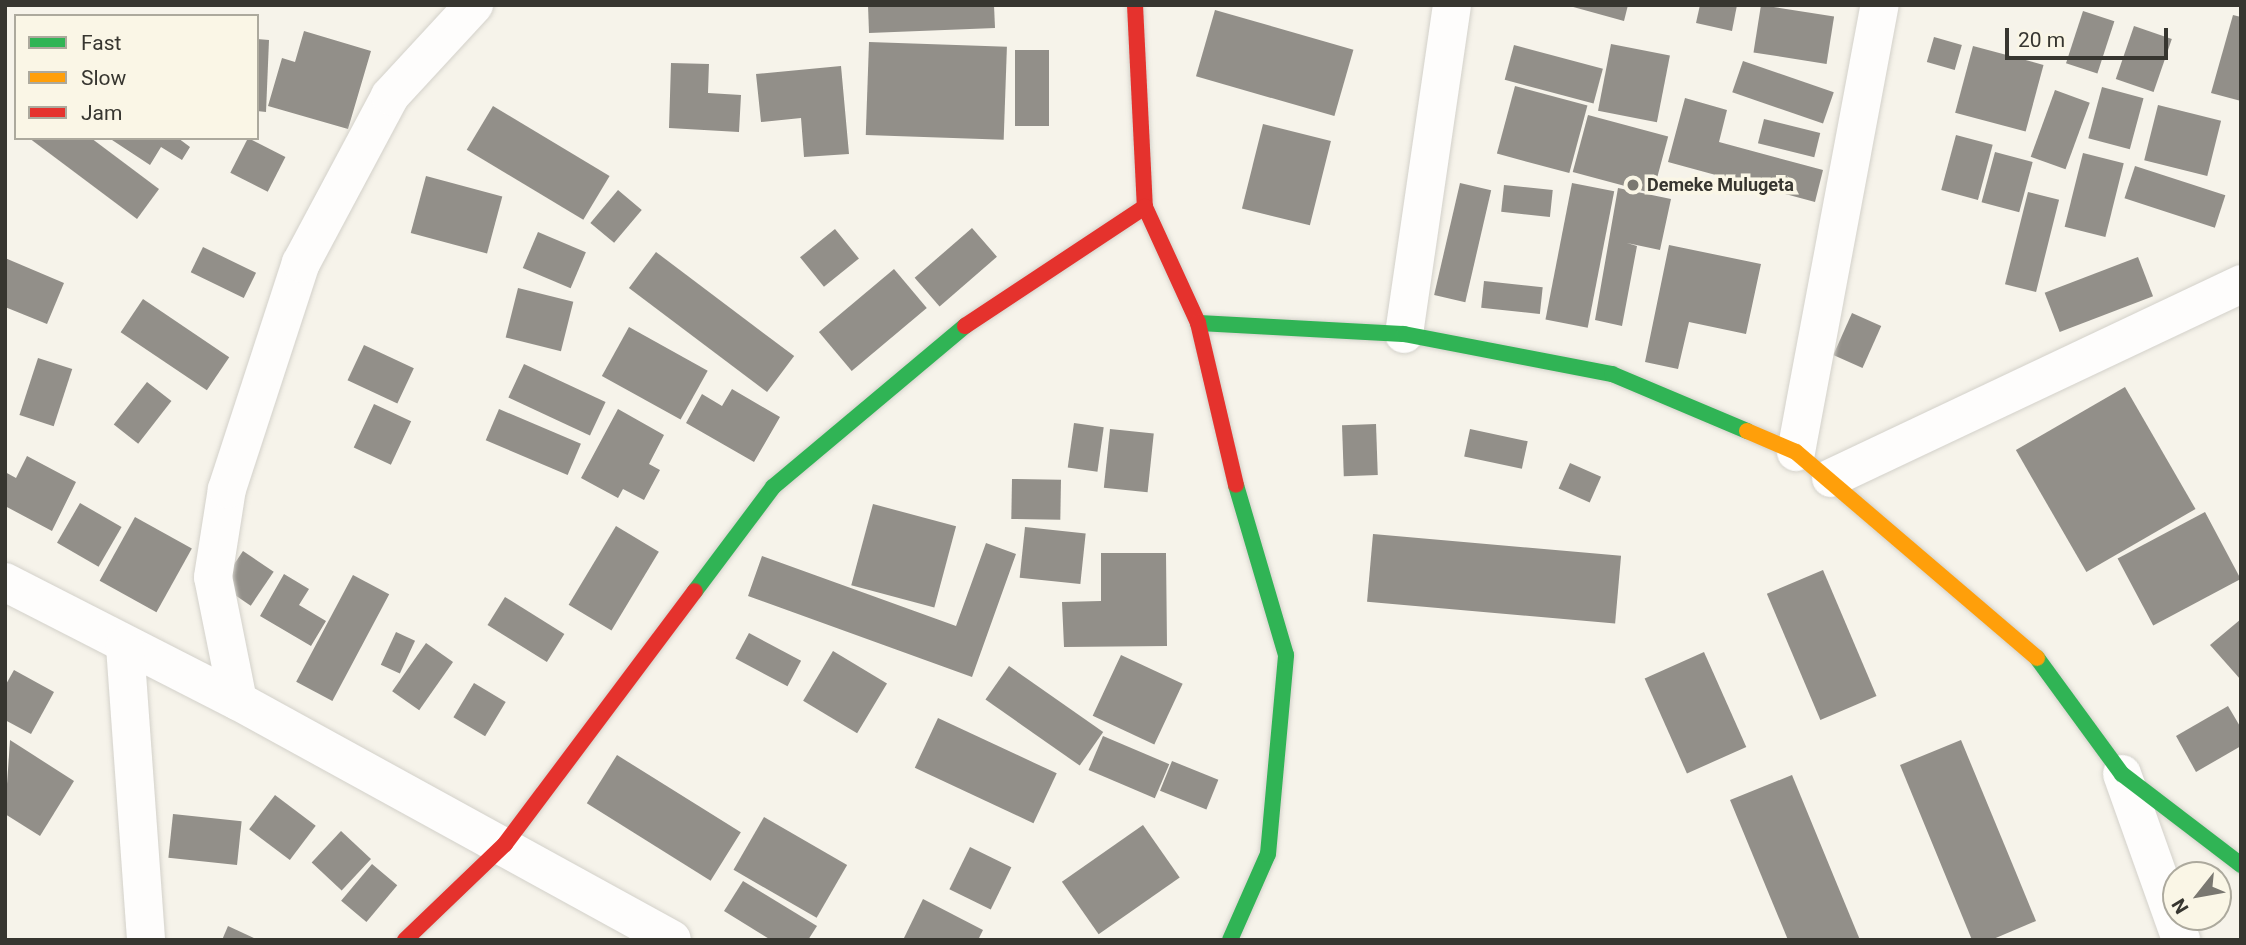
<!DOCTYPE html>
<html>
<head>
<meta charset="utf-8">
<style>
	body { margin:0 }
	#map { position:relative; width:2246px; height:945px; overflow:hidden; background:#f6f3ea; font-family:Roboto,sans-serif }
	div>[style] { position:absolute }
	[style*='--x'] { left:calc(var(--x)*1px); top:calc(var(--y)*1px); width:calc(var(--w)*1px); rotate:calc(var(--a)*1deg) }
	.building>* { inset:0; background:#928f89; transform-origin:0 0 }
	.roads { filter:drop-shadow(0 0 2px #d3d1ca) drop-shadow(0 0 2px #d3d1ca) }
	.street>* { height:38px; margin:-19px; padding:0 19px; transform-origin:19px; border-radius:19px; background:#fefdfc }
	.fast>* { height:16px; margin:-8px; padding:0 8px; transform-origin:8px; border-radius:8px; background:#30b455 }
	.slow>* { height:16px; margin:-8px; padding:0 8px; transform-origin:8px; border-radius:8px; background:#ff9f0a }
	.jam>* { height:16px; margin:-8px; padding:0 8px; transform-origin:8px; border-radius:8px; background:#e5322d }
	.dots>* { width:19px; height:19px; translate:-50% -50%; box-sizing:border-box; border:4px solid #faf6e6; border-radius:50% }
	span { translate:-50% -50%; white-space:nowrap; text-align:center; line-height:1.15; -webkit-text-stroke:7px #faf6e6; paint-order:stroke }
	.poi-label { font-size:18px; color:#373630; font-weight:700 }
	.left { translate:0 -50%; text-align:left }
	.frame { position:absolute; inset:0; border:7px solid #373630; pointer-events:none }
	.legend { position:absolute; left:14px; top:14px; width:245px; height:126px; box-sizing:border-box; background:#faf6e6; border:2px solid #aca99d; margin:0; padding:9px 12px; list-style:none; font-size:21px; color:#373630 }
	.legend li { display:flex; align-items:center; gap:14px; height:35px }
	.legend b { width:35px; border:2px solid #aca99d }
	.north { position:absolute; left:2162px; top:861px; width:70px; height:70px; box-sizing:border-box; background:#faf6e6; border:2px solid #aca99d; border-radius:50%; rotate:239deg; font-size:19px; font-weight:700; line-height:28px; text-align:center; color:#373630 }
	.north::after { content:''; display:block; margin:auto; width:24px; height:32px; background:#7a7871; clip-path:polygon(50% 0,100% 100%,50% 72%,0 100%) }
	.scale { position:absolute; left:2005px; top:28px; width:163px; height:32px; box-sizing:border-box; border:4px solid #373630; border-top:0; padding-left:9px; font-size:21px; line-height:24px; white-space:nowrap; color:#373630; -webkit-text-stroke:5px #faf6e6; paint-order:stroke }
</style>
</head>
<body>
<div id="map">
	<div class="building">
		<i style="clip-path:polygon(868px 5px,994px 5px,995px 28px,869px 33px)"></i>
		<i style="clip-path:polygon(1566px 5px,1628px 5px,1624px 21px)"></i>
		<i style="clip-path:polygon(1700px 5px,1737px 5px,1732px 31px,1696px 23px)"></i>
		<i style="left:1761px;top:5px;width:74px;height:48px;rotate:9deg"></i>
		<i style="left:1215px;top:10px;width:144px;height:69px;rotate:16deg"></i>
		<i style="left:2083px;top:11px;width:33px;height:55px;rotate:18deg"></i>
		<i style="clip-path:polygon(2233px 15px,2241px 17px,2241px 101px,2211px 93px)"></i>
		<i style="left:2134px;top:26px;width:40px;height:56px;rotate:19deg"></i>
		<i style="clip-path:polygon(304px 31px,371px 51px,348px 129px,268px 106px,282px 58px,295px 62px)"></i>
		<i style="left:1934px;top:37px;width:29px;height:26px;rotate:16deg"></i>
		<i style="clip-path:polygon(257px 39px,269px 40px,266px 112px,257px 111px)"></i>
		<i style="left:869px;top:42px;width:138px;height:93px;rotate:2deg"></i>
		<i style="left:1611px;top:44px;width:60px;height:68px;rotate:11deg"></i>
		<i style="left:1514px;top:45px;width:92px;height:36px;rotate:15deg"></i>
		<i style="left:1973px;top:46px;width:73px;height:69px;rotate:15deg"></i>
		<i style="left:1015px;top:50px;width:34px;height:76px"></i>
		<i style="left:1743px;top:61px;width:96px;height:33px;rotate:19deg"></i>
		<i style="clip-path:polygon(671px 63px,709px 64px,708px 93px,741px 95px,739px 132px,669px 128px)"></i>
		<i style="clip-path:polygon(841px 66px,849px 154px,804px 157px,801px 118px,761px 122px,756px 74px)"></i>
		<i style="left:1515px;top:86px;width:75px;height:70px;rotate:15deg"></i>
		<i style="left:2102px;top:87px;width:43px;height:53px;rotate:15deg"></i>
		<i style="left:2055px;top:90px;width:37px;height:71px;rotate:20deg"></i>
		<i style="clip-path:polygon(1685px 98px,1727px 110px,1719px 142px,1823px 170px,1815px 202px,1668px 162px)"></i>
		<i style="left:2158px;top:105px;width:65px;height:57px;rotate:14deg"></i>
		<i style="left:493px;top:106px;width:136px;height:51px;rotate:31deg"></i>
		<i style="left:1588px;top:115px;width:83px;height:59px;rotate:15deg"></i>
		<i style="left:1764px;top:119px;width:58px;height:25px;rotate:14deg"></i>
		<i style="left:1263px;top:124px;width:70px;height:87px;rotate:14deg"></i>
		<i style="left:1956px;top:135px;width:38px;height:57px;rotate:15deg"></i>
		<i style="clip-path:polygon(29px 138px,91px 138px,159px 189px,137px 219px)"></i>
		<i style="clip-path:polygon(109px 138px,178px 138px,190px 147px,182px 160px,161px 147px,150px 165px)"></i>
		<i style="left:248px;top:138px;width:42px;height:39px;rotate:27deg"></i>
		<i style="left:1995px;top:152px;width:39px;height:52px;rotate:15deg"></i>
		<i style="left:2083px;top:153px;width:42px;height:76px;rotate:14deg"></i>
		<i style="left:2135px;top:166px;width:95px;height:34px;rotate:18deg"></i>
		<i style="left:426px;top:176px;width:79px;height:59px;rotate:15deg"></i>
		<i style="left:1460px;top:183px;width:32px;height:115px;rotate:13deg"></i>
		<i style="left:1572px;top:183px;width:43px;height:139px;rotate:11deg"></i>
		<i style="left:1504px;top:185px;width:49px;height:27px;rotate:6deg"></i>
		<i style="clip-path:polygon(1618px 188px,1671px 199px,1660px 250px,1627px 243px,1637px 246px,1622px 326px,1595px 320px)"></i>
		<i style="left:618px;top:190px;width:31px;height:43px;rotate:40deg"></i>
		<i style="left:2028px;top:192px;width:32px;height:95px;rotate:14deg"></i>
		<i style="left:972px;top:228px;width:38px;height:76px;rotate:49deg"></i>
		<i style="left:835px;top:229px;width:38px;height:45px;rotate:51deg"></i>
		<i style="left:538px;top:232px;width:52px;height:39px;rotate:23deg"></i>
		<i style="clip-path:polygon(1669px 245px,1761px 264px,1746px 334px,1689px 322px,1678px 369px,1645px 362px)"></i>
		<i style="left:203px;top:247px;width:59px;height:28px;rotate:26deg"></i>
		<i style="left:656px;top:252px;width:173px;height:45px;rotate:37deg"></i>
		<i style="left:2138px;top:257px;width:42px;height:100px;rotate:69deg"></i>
		<i style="clip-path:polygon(5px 258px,64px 283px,47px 324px,5px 307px)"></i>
		<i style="left:894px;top:269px;width:51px;height:98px;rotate:50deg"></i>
		<i style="left:1484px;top:281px;width:59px;height:27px;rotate:6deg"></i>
		<i style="left:518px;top:288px;width:57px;height:51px;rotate:14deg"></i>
		<i style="left:143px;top:299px;width:104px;height:40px;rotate:34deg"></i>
		<i style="left:1852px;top:313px;width:32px;height:46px;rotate:24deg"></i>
		<i style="left:629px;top:327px;width:90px;height:56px;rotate:29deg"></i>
		<i style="left:364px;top:345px;width:55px;height:39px;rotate:25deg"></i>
		<i style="left:38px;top:358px;width:36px;height:60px;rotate:18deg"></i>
		<i style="left:524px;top:364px;width:90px;height:37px;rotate:25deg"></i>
		<i style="left:147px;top:382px;width:31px;height:54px;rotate:38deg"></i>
		<i style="left:2125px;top:387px;width:141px;height:126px;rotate:60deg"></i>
		<i style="clip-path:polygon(732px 389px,780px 417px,754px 462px,686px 423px,702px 394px,722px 406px)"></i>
		<i style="left:374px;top:404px;width:41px;height:48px;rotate:25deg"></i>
		<i style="left:499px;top:409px;width:89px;height:34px;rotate:23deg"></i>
		<i style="clip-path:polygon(618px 409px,664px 435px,649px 464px,660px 470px,644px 500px,623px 489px,618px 498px,581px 478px)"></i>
		<i style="left:1074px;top:423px;width:30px;height:45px;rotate:8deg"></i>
		<i style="left:1376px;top:424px;width:51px;height:34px;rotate:88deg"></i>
		<i style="left:1110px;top:429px;width:44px;height:59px;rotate:6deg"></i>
		<i style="left:1470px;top:429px;width:59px;height:28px;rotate:12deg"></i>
		<i style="clip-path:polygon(27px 456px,76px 482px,52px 531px,5px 506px,5px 472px,16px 478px)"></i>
		<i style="left:1570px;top:463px;width:34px;height:28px;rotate:24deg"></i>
		<i style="left:1012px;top:479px;width:49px;height:40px;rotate:1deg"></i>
		<i style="left:80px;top:503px;width:48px;height:46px;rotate:30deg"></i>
		<i style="left:873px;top:504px;width:86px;height:84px;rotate:15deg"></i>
		<i style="left:2205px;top:512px;width:76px;height:99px;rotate:62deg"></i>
		<i style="left:135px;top:517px;width:65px;height:73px;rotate:29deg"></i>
		<i style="left:616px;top:526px;width:50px;height:92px;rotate:31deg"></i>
		<i style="left:1025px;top:527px;width:61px;height:51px;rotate:6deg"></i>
		<i style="left:1373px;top:534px;width:249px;height:68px;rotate:5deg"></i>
		<i style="clip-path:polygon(986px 543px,1016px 554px,972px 677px,748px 596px,762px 556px,956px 626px)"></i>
		<i style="left:243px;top:551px;width:37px;height:41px;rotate:34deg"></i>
		<i style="clip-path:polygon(1101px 553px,1166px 553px,1167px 646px,1064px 647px,1062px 602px,1101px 601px)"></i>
		<i style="left:1823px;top:570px;width:137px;height:61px;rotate:67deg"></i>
		<i style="clip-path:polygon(284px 574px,309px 589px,299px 605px,326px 621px,311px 646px,260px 616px)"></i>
		<i style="left:353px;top:575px;width:41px;height:121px;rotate:28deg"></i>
		<i style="left:505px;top:597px;width:70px;height:33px;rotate:32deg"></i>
		<i style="clip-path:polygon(2241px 619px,2241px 680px,2210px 645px)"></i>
		<i style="left:396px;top:632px;width:21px;height:36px;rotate:25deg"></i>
		<i style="left:749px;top:633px;width:59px;height:29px;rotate:28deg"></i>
		<i style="left:426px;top:643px;width:33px;height:59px;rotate:35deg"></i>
		<i style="left:833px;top:651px;width:63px;height:58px;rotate:31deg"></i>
		<i style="left:1704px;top:652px;width:104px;height:65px;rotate:66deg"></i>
		<i style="left:1121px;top:655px;width:68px;height:67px;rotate:25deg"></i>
		<i style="left:1009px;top:666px;width:115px;height:41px;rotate:35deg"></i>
		<i style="clip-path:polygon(14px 670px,54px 692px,31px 734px,5px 720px,5px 686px)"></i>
		<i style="left:474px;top:683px;width:37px;height:40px;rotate:31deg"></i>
		<i style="clip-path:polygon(2228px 706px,2241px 728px,2241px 746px,2196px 772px,2176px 736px)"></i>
		<i style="left:938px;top:718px;width:131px;height:55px;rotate:25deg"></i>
		<i style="left:1103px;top:736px;width:72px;height:37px;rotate:23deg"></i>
		<i style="clip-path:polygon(10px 740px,74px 781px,40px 836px,5px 814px)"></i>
		<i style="clip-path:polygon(1961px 740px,2036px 921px,1991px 940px,1972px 940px,1900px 765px)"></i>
		<i style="left:617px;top:755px;width:146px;height:57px;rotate:32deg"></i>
		<i style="left:1172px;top:761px;width:50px;height:32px;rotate:22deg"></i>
		<i style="clip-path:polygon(1792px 775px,1860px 940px,1788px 940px,1730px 800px)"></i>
		<i style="left:275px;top:795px;width:51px;height:43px;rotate:37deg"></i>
		<i style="left:173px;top:814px;width:69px;height:44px;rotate:6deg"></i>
		<i style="left:764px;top:817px;width:96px;height:61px;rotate:30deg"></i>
		<i style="left:1143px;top:825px;width:64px;height:99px;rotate:55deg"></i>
		<i style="left:341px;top:831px;width:41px;height:43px;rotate:43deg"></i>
		<i style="left:970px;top:847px;width:46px;height:47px;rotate:26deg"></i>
		<i style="left:372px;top:864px;width:33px;height:48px;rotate:40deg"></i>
		<i style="clip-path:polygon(743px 881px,817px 926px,808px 940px,771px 940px,724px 911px)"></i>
		<i style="clip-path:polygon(923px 899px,983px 930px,978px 940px,903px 940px)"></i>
		<i style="clip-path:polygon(228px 926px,258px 940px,222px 940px)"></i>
	</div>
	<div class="roads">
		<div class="street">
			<i style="--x:1404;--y:334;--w:332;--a:-81.7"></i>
			<i style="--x:1796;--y:452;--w:455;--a:-79.4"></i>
			<i style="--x:1831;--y:478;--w:454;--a:-25.3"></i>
			<i style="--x:5;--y:582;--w:262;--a:27.1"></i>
			<i style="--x:238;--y:701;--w:495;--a:28.8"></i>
			<i style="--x:125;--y:646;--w:295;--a:85.9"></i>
			<i style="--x:238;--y:701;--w:126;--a:-101.4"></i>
			<i style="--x:213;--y:577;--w:89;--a:-81"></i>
			<i style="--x:227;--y:489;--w:238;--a:-71.9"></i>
			<i style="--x:301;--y:263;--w:189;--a:-61.9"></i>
			<i style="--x:390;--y:96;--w:124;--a:-47.3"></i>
			<i style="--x:2122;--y:774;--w:176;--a:70.4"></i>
		</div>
		<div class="fast">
			<i style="--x:1198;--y:323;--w:206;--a:3.1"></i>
			<i style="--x:1404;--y:334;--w:212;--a:10.9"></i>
			<i style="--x:1612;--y:374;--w:147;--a:22.9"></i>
			<i style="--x:695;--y:591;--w:130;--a:-53.1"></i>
			<i style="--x:773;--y:487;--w:251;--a:-40"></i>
			<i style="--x:2037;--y:658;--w:144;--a:53.8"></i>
			<i style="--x:2122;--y:774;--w:150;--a:37.4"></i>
			<i style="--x:1230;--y:940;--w:94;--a:-66.2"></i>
			<i style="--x:1268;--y:854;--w:200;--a:-84.8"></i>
			<i style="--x:1286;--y:655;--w:177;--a:-106.4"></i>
		</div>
		<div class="slow">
			<i style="--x:1747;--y:431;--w:53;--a:23.2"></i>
			<i style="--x:1796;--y:452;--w:317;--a:40.5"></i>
		</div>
		<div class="jam">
			<i style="--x:1135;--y:5;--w:202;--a:87.2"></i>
			<i style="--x:1145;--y:207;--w:128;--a:65.4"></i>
			<i style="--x:1198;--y:323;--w:166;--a:76.8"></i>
			<i style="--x:965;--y:326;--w:216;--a:-33.5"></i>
			<i style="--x:405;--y:940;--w:139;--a:-43.8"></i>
			<i style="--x:505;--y:844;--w:316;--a:-53.1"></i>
		</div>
	</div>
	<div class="dots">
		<i style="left:1633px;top:185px;background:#7a7871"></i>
	</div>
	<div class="poi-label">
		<span class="left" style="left:1647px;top:185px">Demeke Mulugeta</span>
	</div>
	<div class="frame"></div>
	<ul class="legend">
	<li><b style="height:9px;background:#30b455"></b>Fast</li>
	<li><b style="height:9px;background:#ff9f0a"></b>Slow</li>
	<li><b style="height:9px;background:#e5322d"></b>Jam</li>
	</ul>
	<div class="north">N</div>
	<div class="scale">20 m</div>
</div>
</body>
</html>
